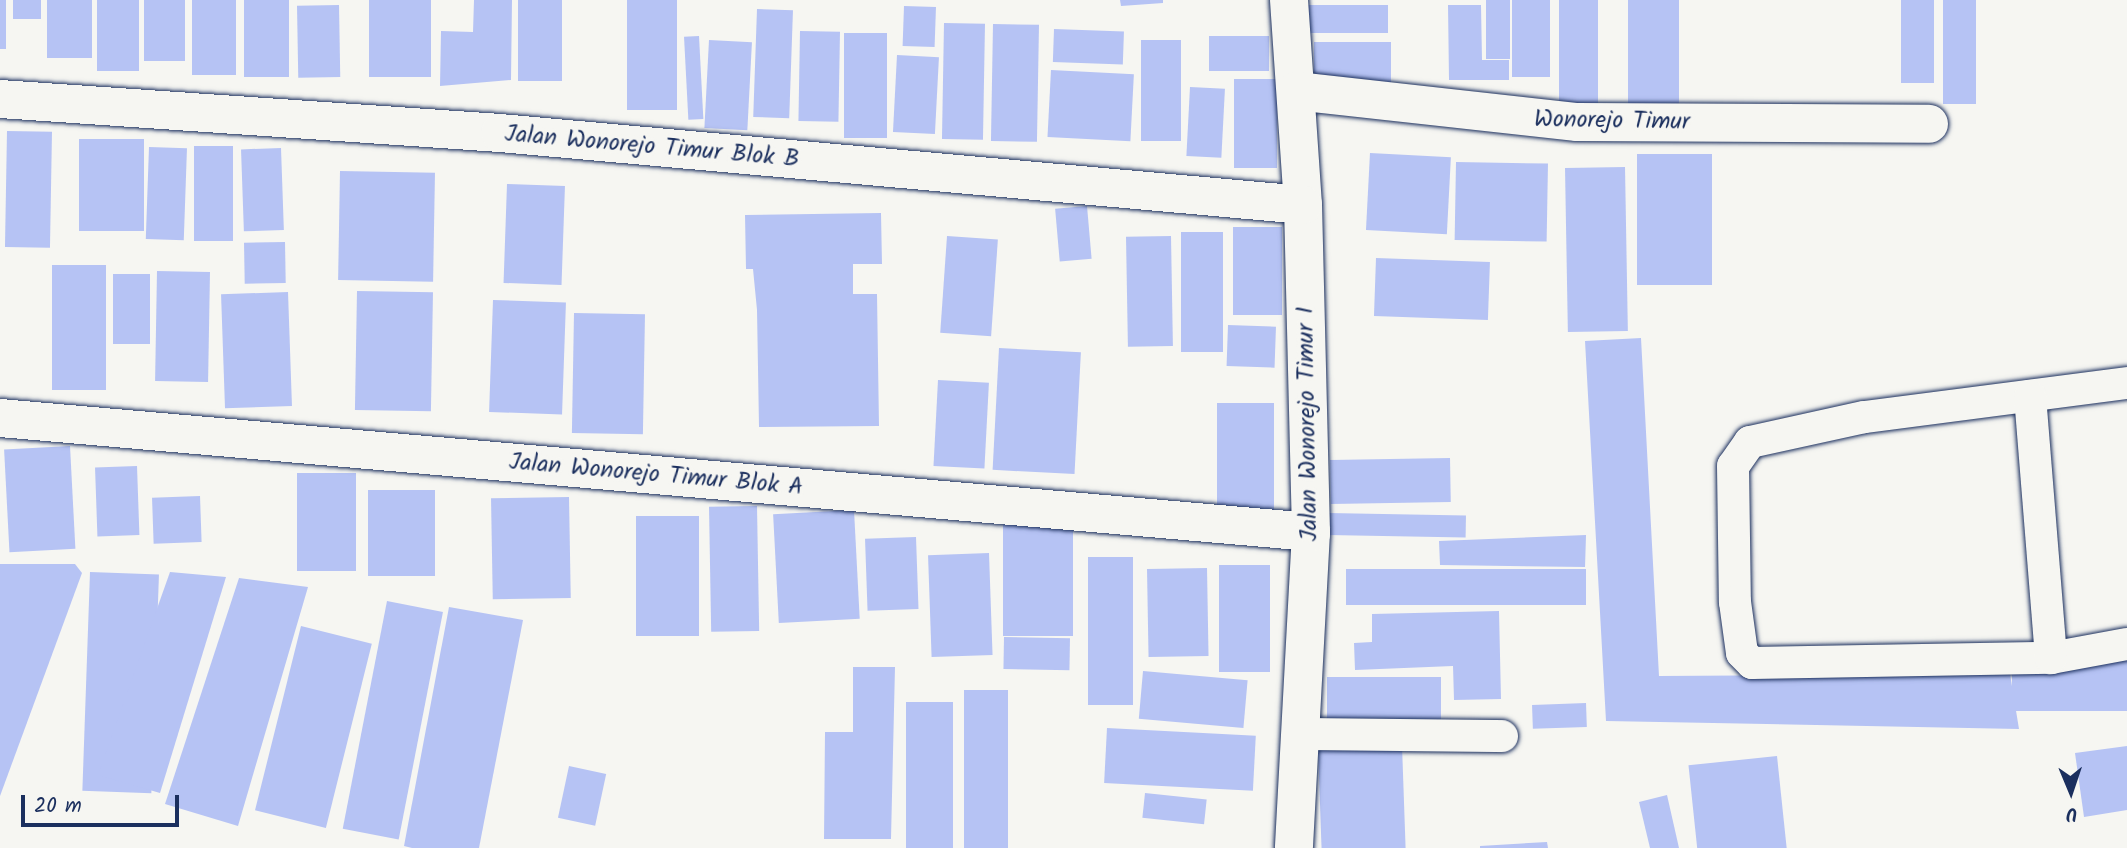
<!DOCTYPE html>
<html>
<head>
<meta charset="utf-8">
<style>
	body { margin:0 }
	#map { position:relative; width:2127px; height:848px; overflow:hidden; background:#f6f6f2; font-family:Kalam,sans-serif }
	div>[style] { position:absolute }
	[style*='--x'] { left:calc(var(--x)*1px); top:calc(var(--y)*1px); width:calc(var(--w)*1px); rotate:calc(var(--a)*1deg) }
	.building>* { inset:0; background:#b6c3f4; transform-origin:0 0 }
	.roads { filter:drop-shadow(0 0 2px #1b2f5e) drop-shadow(0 0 2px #1b2f5e) }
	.service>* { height:32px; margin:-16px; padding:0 16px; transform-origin:16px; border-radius:16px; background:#f6f6f2 }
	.minor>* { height:38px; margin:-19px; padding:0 19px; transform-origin:19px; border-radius:19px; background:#f6f6f2 }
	span { translate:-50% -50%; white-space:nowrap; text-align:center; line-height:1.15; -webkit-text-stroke:7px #f6f6f2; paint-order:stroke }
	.street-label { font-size:24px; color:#1b2f5e }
	.north { position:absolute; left:2036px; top:757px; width:70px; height:70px; -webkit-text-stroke:5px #f6f6f2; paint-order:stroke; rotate:178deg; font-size:19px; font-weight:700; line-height:28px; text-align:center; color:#1b2f5e }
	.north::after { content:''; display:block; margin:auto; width:24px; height:32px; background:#1b2f5e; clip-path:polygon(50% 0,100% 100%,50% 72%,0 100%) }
	.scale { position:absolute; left:21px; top:795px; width:158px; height:32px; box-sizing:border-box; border:4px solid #1b2f5e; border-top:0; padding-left:9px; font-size:21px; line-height:24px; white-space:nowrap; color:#1b2f5e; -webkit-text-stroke:5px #f6f6f2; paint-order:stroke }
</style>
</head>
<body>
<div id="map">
	<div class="building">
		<i style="left:0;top:0;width:6px;height:49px"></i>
		<i style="left:13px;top:0;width:28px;height:19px"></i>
		<i style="left:47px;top:0;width:45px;height:58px"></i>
		<i style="left:97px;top:0;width:42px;height:71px"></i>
		<i style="left:144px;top:0;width:41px;height:61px"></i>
		<i style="left:192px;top:0;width:44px;height:75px"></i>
		<i style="left:244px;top:0;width:45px;height:77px"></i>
		<i style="left:369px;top:0;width:62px;height:77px"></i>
		<i style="clip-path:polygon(474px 0,512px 0,511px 80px,440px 86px,441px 31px,473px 32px)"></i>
		<i style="left:518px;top:0;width:44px;height:81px"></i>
		<i style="left:627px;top:0;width:50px;height:110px"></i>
		<i style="clip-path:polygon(1120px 0,1163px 0,1163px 3px,1121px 6px)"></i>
		<i style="left:1486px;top:0;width:24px;height:59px"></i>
		<i style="left:1512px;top:0;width:38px;height:77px"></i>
		<i style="left:1559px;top:0;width:39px;height:115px"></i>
		<i style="left:1628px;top:0;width:51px;height:113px"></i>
		<i style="left:1901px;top:0;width:33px;height:83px"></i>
		<i style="left:1943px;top:0;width:33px;height:104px"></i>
		<i style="left:339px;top:5px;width:72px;height:42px;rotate:89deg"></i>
		<i style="left:1388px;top:5px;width:28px;height:80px;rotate:90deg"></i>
		<i style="clip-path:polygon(1448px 5px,1481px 5px,1482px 60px,1509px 60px,1509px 80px,1449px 80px)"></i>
		<i style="left:904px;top:6px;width:32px;height:40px;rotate:2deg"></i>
		<i style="left:757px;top:9px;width:36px;height:108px;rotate:2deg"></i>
		<i style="left:944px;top:23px;width:41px;height:116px;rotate:1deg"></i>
		<i style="left:993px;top:24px;width:46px;height:117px;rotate:1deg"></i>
		<i style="left:1054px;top:29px;width:70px;height:33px;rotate:2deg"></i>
		<i style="left:800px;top:31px;width:40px;height:90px;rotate:1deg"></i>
		<i style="left:844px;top:33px;width:43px;height:105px"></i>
		<i style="left:699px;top:36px;width:83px;height:15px;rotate:87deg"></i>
		<i style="left:1209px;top:36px;width:60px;height:35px"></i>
		<i style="left:709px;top:40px;width:43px;height:88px;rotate:3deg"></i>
		<i style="left:1141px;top:40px;width:40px;height:101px"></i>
		<i style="left:1391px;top:42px;width:41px;height:77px;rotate:90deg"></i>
		<i style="left:897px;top:55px;width:42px;height:77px;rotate:3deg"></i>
		<i style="left:1051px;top:70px;width:83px;height:67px;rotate:3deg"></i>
		<i style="left:1234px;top:79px;width:43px;height:89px"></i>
		<i style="left:1190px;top:87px;width:35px;height:69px;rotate:3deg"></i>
		<i style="left:7px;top:131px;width:45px;height:116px;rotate:1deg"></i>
		<i style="left:79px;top:139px;width:65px;height:92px"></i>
		<i style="left:194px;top:146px;width:39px;height:95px"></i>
		<i style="left:149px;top:147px;width:38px;height:92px;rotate:2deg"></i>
		<i style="left:281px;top:148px;width:82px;height:40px;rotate:88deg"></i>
		<i style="left:1370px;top:153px;width:81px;height:77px;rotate:3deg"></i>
		<i style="left:1637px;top:154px;width:75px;height:131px"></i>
		<i style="left:1456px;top:162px;width:92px;height:78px;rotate:1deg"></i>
		<i style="left:1625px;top:167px;width:164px;height:60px;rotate:89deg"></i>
		<i style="left:340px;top:171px;width:95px;height:109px;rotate:1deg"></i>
		<i style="left:507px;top:184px;width:58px;height:99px;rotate:2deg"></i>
		<i style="left:1087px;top:206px;width:53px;height:32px;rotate:85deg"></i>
		<i style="clip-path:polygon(881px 213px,882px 264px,853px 264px,853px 294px,877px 294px,879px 426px,759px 427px,757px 310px,753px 269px,746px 269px,745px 215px)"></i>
		<i style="left:1233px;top:227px;width:49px;height:88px"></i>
		<i style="left:1181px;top:232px;width:42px;height:120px"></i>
		<i style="left:947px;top:236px;width:51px;height:97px;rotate:4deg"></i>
		<i style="left:1171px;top:236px;width:110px;height:45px;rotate:89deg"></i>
		<i style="left:285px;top:242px;width:41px;height:41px;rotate:89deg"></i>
		<i style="left:1376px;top:258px;width:114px;height:58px;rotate:2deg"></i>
		<i style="left:52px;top:265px;width:54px;height:125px"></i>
		<i style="left:157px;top:271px;width:53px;height:110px;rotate:1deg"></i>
		<i style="left:113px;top:274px;width:37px;height:70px"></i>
		<i style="left:357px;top:291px;width:76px;height:119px;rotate:1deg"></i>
		<i style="left:288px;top:292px;width:114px;height:67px;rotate:88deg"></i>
		<i style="left:493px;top:300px;width:73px;height:112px;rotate:2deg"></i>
		<i style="left:574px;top:313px;width:71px;height:120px;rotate:1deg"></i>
		<i style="left:1228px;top:325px;width:48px;height:41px;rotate:2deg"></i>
		<i style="clip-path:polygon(1641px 338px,1659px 676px,2010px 674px,2019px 729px,1606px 721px,1585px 341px)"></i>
		<i style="left:999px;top:348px;width:82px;height:122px;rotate:3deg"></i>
		<i style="left:938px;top:380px;width:51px;height:86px;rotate:3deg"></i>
		<i style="left:1217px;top:403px;width:57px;height:108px"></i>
		<i style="left:70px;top:446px;width:103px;height:66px;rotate:87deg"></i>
		<i style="left:1450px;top:458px;width:44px;height:120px;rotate:89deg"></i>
		<i style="left:137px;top:466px;width:69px;height:42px;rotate:88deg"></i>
		<i style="left:297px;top:473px;width:59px;height:98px"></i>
		<i style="left:368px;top:490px;width:67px;height:86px"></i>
		<i style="left:200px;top:496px;width:46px;height:48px;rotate:88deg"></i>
		<i style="left:569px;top:497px;width:101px;height:78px;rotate:89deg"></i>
		<i style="left:757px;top:506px;width:125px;height:48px;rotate:89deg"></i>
		<i style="left:854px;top:510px;width:109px;height:81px;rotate:87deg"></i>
		<i style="left:1328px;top:513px;width:138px;height:22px;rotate:1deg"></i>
		<i style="left:699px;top:516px;width:120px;height:63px;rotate:90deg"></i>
		<i style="left:1003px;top:525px;width:70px;height:111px"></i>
		<i style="clip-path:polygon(1586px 535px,1585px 567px,1440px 565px,1439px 541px)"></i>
		<i style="left:916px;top:537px;width:72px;height:51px;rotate:88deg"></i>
		<i style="left:989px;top:553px;width:102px;height:61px;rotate:88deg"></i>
		<i style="left:1133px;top:557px;width:148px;height:45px;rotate:90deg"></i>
		<i style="clip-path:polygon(0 564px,75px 564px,82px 573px,0 796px)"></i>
		<i style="left:1219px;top:565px;width:51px;height:107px"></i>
		<i style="left:1207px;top:568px;width:88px;height:60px;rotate:89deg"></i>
		<i style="left:1346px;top:569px;width:240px;height:36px"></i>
		<i style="left:90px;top:572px;width:69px;height:219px;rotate:2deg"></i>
		<i style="clip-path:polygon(170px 572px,226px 577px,160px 793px,98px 775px)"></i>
		<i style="clip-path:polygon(239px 578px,308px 587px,238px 826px,165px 804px)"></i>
		<i style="left:387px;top:601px;width:57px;height:232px;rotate:11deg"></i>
		<i style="clip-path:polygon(449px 607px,523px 620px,479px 848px,412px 848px,404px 846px)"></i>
		<i style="clip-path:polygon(1499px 611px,1501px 699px,1454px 700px,1453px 666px,1355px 670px,1354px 643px,1372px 642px,1372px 614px)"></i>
		<i style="left:301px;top:626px;width:73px;height:190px;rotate:14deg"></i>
		<i style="left:1004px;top:637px;width:66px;height:32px;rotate:1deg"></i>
		<i style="left:2127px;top:654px;width:57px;height:115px;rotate:90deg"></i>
		<i style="clip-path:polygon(853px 667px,895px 667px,891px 839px,824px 839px,825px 732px,853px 732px)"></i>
		<i style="left:1143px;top:671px;width:105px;height:48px;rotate:5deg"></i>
		<i style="left:1327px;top:677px;width:114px;height:51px"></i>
		<i style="left:964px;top:690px;width:44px;height:158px"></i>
		<i style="left:953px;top:702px;width:146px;height:47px;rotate:90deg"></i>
		<i style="left:1586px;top:703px;width:24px;height:54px;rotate:88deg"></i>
		<i style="left:1107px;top:728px;width:149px;height:55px;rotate:3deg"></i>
		<i style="left:1402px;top:745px;width:103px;height:84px;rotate:88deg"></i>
		<i style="clip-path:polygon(2127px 746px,2127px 810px,2084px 817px,2075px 753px)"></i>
		<i style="left:1777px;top:756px;width:93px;height:89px;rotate:84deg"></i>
		<i style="left:569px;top:766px;width:38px;height:53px;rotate:12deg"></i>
		<i style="left:1145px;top:793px;width:62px;height:25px;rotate:6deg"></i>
		<i style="clip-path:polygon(1667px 795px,1679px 848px,1650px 848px,1639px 802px)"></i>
		<i style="clip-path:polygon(1547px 842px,1548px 848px,1480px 848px,1480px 846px)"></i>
	</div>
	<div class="roads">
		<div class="service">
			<i style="--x:2127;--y:383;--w:265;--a:172.6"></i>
			<i style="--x:1864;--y:417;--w:117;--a:167.6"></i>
			<i style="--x:1750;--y:442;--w:29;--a:125"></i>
			<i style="--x:1733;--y:466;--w:136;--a:89.2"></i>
			<i style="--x:1735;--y:602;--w:51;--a:82.2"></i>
			<i style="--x:1742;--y:653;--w:14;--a:45"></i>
			<i style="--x:1752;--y:663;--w:299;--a:-1"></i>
			<i style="--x:2051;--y:658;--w:77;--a:-10.4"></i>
			<i style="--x:2030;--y:396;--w:263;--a:85.4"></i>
			<i style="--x:1298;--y:734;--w:204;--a:0.6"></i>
		</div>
		<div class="minor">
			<i style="--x:1289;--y:0;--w:205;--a:86.1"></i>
			<i style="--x:1303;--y:205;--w:327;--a:88.6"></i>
			<i style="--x:1311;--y:532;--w:316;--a:93.1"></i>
			<i style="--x:1296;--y:91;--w:283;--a:6.3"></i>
			<i style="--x:1577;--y:122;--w:352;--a:0.3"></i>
			<i style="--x:0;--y:99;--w:501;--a:3.89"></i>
			<i style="--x:500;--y:133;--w:806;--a:5.12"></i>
			<i style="--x:0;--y:418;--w:1316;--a:4.97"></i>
		</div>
	</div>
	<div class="street-label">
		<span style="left:1612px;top:121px;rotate:1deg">Wonorejo Timur</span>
		<span style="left:652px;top:147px;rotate:5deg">Jalan Wonorejo Timur Blok B</span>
		<span style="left:1308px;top:424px;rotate:-91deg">Jalan Wonorejo Timur I</span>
		<span style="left:656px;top:475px;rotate:5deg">Jalan Wonorejo Timur Blok A</span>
	</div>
	<div class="north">U</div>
	<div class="scale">20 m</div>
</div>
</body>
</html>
